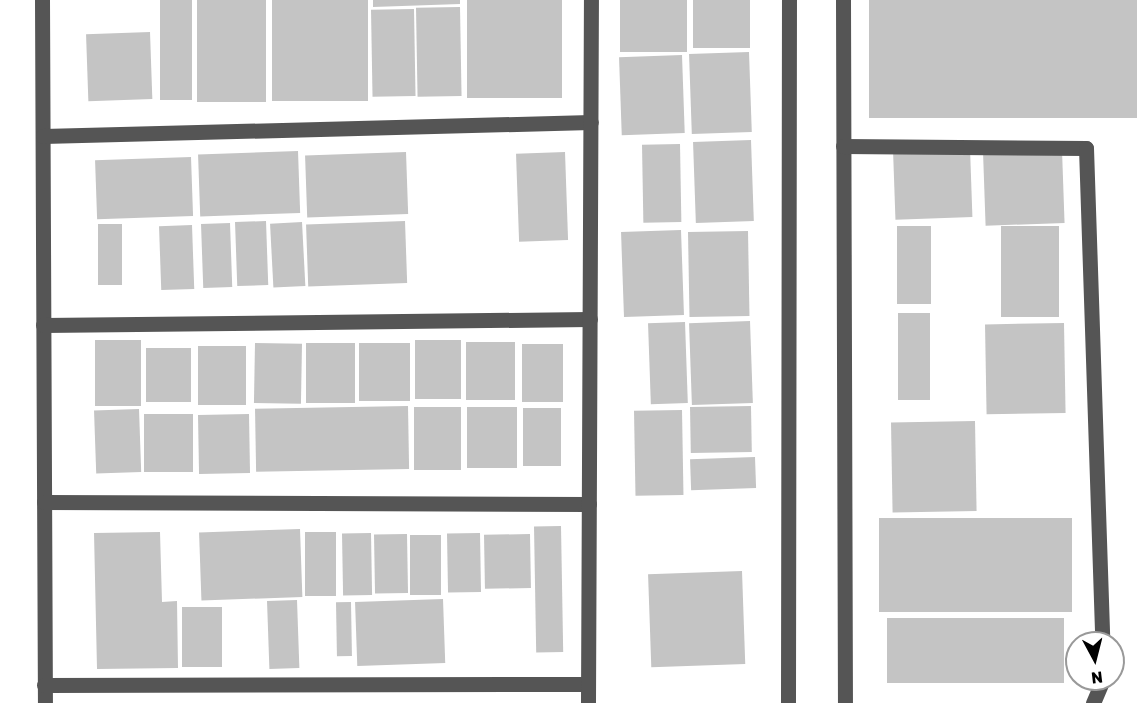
<!DOCTYPE html>
<html>
<head>
<meta charset="utf-8">
<style>
	body { margin:0 }
	#map { position:relative; width:1137px; height:703px; overflow:hidden; background:#fff; font-family:Rubik,sans-serif }
	div>[style] { position:absolute }
	[style*='--x'] { left:calc(var(--x)*1px); top:calc(var(--y)*1px); width:calc(var(--w)*1px); rotate:calc(var(--a)*1deg) }
	.building>* { inset:0; background:#c4c4c4; transform-origin:0 0 }
	.minor>* { height:15px; margin:-7.5px; padding:0 7.5px; transform-origin:7.5px; border-radius:7.5px; background:#555 }
	span { translate:-50% -50%; white-space:nowrap; text-align:center; line-height:1.15; -webkit-text-stroke:6px #fff; paint-order:stroke }
	.north { position:absolute; left:1065px; top:631px; width:60px; height:60px; box-sizing:border-box; background:#fff; border:2px solid #999; border-radius:50%; rotate:173deg; font-size:16px; font-weight:700; line-height:24px; text-align:center; color:#000 }
	.north::after { content:''; display:block; margin:auto; width:21px; height:27px; background:#000; clip-path:polygon(50% 0,100% 100%,50% 72%,0 100%) }
</style>
</head>
<body>
<div id="map">
	<div class="building">
		<i style="left:160px;top:0;width:32px;height:100px"></i>
		<i style="left:197px;top:0;width:69px;height:102px"></i>
		<i style="left:272px;top:0;width:96px;height:101px"></i>
		<i style="clip-path:polygon(373px 0,460px 0,460px 4px,373px 7px)"></i>
		<i style="left:467px;top:0;width:95px;height:98px"></i>
		<i style="left:620px;top:0;width:67px;height:52px"></i>
		<i style="left:693px;top:0;width:57px;height:48px"></i>
		<i style="left:869px;top:0;width:268px;height:118px"></i>
		<i style="left:460px;top:7px;width:89px;height:44px;rotate:89deg"></i>
		<i style="left:414px;top:9px;width:87px;height:43px;rotate:89deg"></i>
		<i style="left:150px;top:32px;width:67px;height:64px;rotate:88deg"></i>
		<i style="left:749px;top:52px;width:80px;height:60px;rotate:88deg"></i>
		<i style="left:682px;top:55px;width:78px;height:63px;rotate:88deg"></i>
		<i style="left:751px;top:140px;width:81px;height:58px;rotate:88deg"></i>
		<i style="left:680px;top:144px;width:78px;height:38px;rotate:89deg"></i>
		<i style="left:970px;top:148px;width:69px;height:77px;rotate:88deg"></i>
		<i style="left:1062px;top:150px;width:73px;height:79px;rotate:88deg"></i>
		<i style="left:298px;top:151px;width:62px;height:100px;rotate:88deg"></i>
		<i style="left:406px;top:152px;width:62px;height:101px;rotate:88deg"></i>
		<i style="left:565px;top:152px;width:88px;height:49px;rotate:88deg"></i>
		<i style="left:191px;top:157px;width:59px;height:96px;rotate:88deg"></i>
		<i style="left:266px;top:221px;width:64px;height:31px;rotate:88deg"></i>
		<i style="left:405px;top:221px;width:62px;height:99px;rotate:88deg"></i>
		<i style="left:302px;top:222px;width:64px;height:32px;rotate:87deg"></i>
		<i style="left:230px;top:223px;width:64px;height:29px;rotate:88deg"></i>
		<i style="left:98px;top:224px;width:24px;height:61px"></i>
		<i style="left:192px;top:225px;width:64px;height:33px;rotate:88deg"></i>
		<i style="left:931px;top:226px;width:78px;height:34px;rotate:90deg"></i>
		<i style="left:1001px;top:226px;width:58px;height:91px"></i>
		<i style="left:681px;top:230px;width:85px;height:60px;rotate:88deg"></i>
		<i style="left:748px;top:231px;width:85px;height:60px;rotate:89deg"></i>
		<i style="left:898px;top:313px;width:32px;height:87px"></i>
		<i style="left:750px;top:321px;width:82px;height:61px;rotate:88deg"></i>
		<i style="left:685px;top:322px;width:81px;height:37px;rotate:88deg"></i>
		<i style="left:1064px;top:323px;width:90px;height:79px;rotate:89deg"></i>
		<i style="left:95px;top:340px;width:46px;height:66px"></i>
		<i style="left:415px;top:340px;width:46px;height:59px"></i>
		<i style="left:466px;top:342px;width:49px;height:58px"></i>
		<i style="left:255px;top:343px;width:47px;height:60px;rotate:1deg"></i>
		<i style="left:306px;top:343px;width:49px;height:60px"></i>
		<i style="left:359px;top:343px;width:51px;height:58px"></i>
		<i style="left:522px;top:344px;width:41px;height:58px"></i>
		<i style="left:198px;top:346px;width:48px;height:59px"></i>
		<i style="left:146px;top:348px;width:45px;height:54px"></i>
		<i style="left:408px;top:406px;width:63px;height:153px;rotate:89deg"></i>
		<i style="left:751px;top:406px;width:46px;height:61px;rotate:89deg"></i>
		<i style="left:414px;top:407px;width:47px;height:63px"></i>
		<i style="left:467px;top:407px;width:50px;height:61px"></i>
		<i style="left:523px;top:408px;width:38px;height:58px"></i>
		<i style="left:139px;top:409px;width:63px;height:45px;rotate:88deg"></i>
		<i style="left:682px;top:410px;width:85px;height:48px;rotate:89deg"></i>
		<i style="left:144px;top:414px;width:49px;height:58px"></i>
		<i style="left:249px;top:414px;width:59px;height:51px;rotate:89deg"></i>
		<i style="left:975px;top:421px;width:90px;height:84px;rotate:89deg"></i>
		<i style="left:755px;top:457px;width:31px;height:65px;rotate:88deg"></i>
		<i style="left:879px;top:518px;width:193px;height:94px"></i>
		<i style="left:561px;top:526px;width:126px;height:27px;rotate:89deg"></i>
		<i style="left:300px;top:529px;width:68px;height:101px;rotate:88deg"></i>
		<i style="clip-path:polygon(160px 532px,162px 602px,177px 601px,178px 668px,97px 669px,94px 533px)"></i>
		<i style="left:305px;top:532px;width:31px;height:64px"></i>
		<i style="left:371px;top:533px;width:62px;height:29px;rotate:89deg"></i>
		<i style="left:480px;top:533px;width:59px;height:33px;rotate:89deg"></i>
		<i style="left:407px;top:534px;width:59px;height:33px;rotate:89deg"></i>
		<i style="left:530px;top:534px;width:54px;height:46px;rotate:89deg"></i>
		<i style="left:410px;top:535px;width:31px;height:60px"></i>
		<i style="left:742px;top:571px;width:93px;height:94px;rotate:88deg"></i>
		<i style="left:443px;top:599px;width:64px;height:88px;rotate:88deg"></i>
		<i style="left:297px;top:600px;width:68px;height:30px;rotate:88deg"></i>
		<i style="left:351px;top:602px;width:54px;height:15px;rotate:89deg"></i>
		<i style="left:182px;top:607px;width:40px;height:60px"></i>
		<i style="left:1064px;top:618px;width:65px;height:177px;rotate:90deg"></i>
	</div>
	<div class="minor">
		<i style="--x:42;--y:0;--w:703;--a:89.76"></i>
		<i style="--x:843;--y:0;--w:703;--a:89.84"></i>
		<i style="--x:43;--y:136;--w:548;--a:-1.46"></i>
		<i style="--x:843;--y:146;--w:243;--a:0.5"></i>
		<i style="--x:1086;--y:148;--w:495;--a:88.1"></i>
		<i style="--x:43;--y:325;--w:547;--a:-0.63"></i>
		<i style="--x:44;--y:502;--w:545;--a:0.21"></i>
		<i style="--x:44;--y:685;--w:544;--a:-0.11"></i>
		<i style="--x:588;--y:703;--w:703;--a:-89.76"></i>
		<i style="--x:788;--y:703;--w:703;--a:-89.92"></i>
		<i style="--x:1093;--y:703;--w:26;--a:-67"></i>
	</div>
	<div class="north">N</div>
</div>
</body>
</html>
